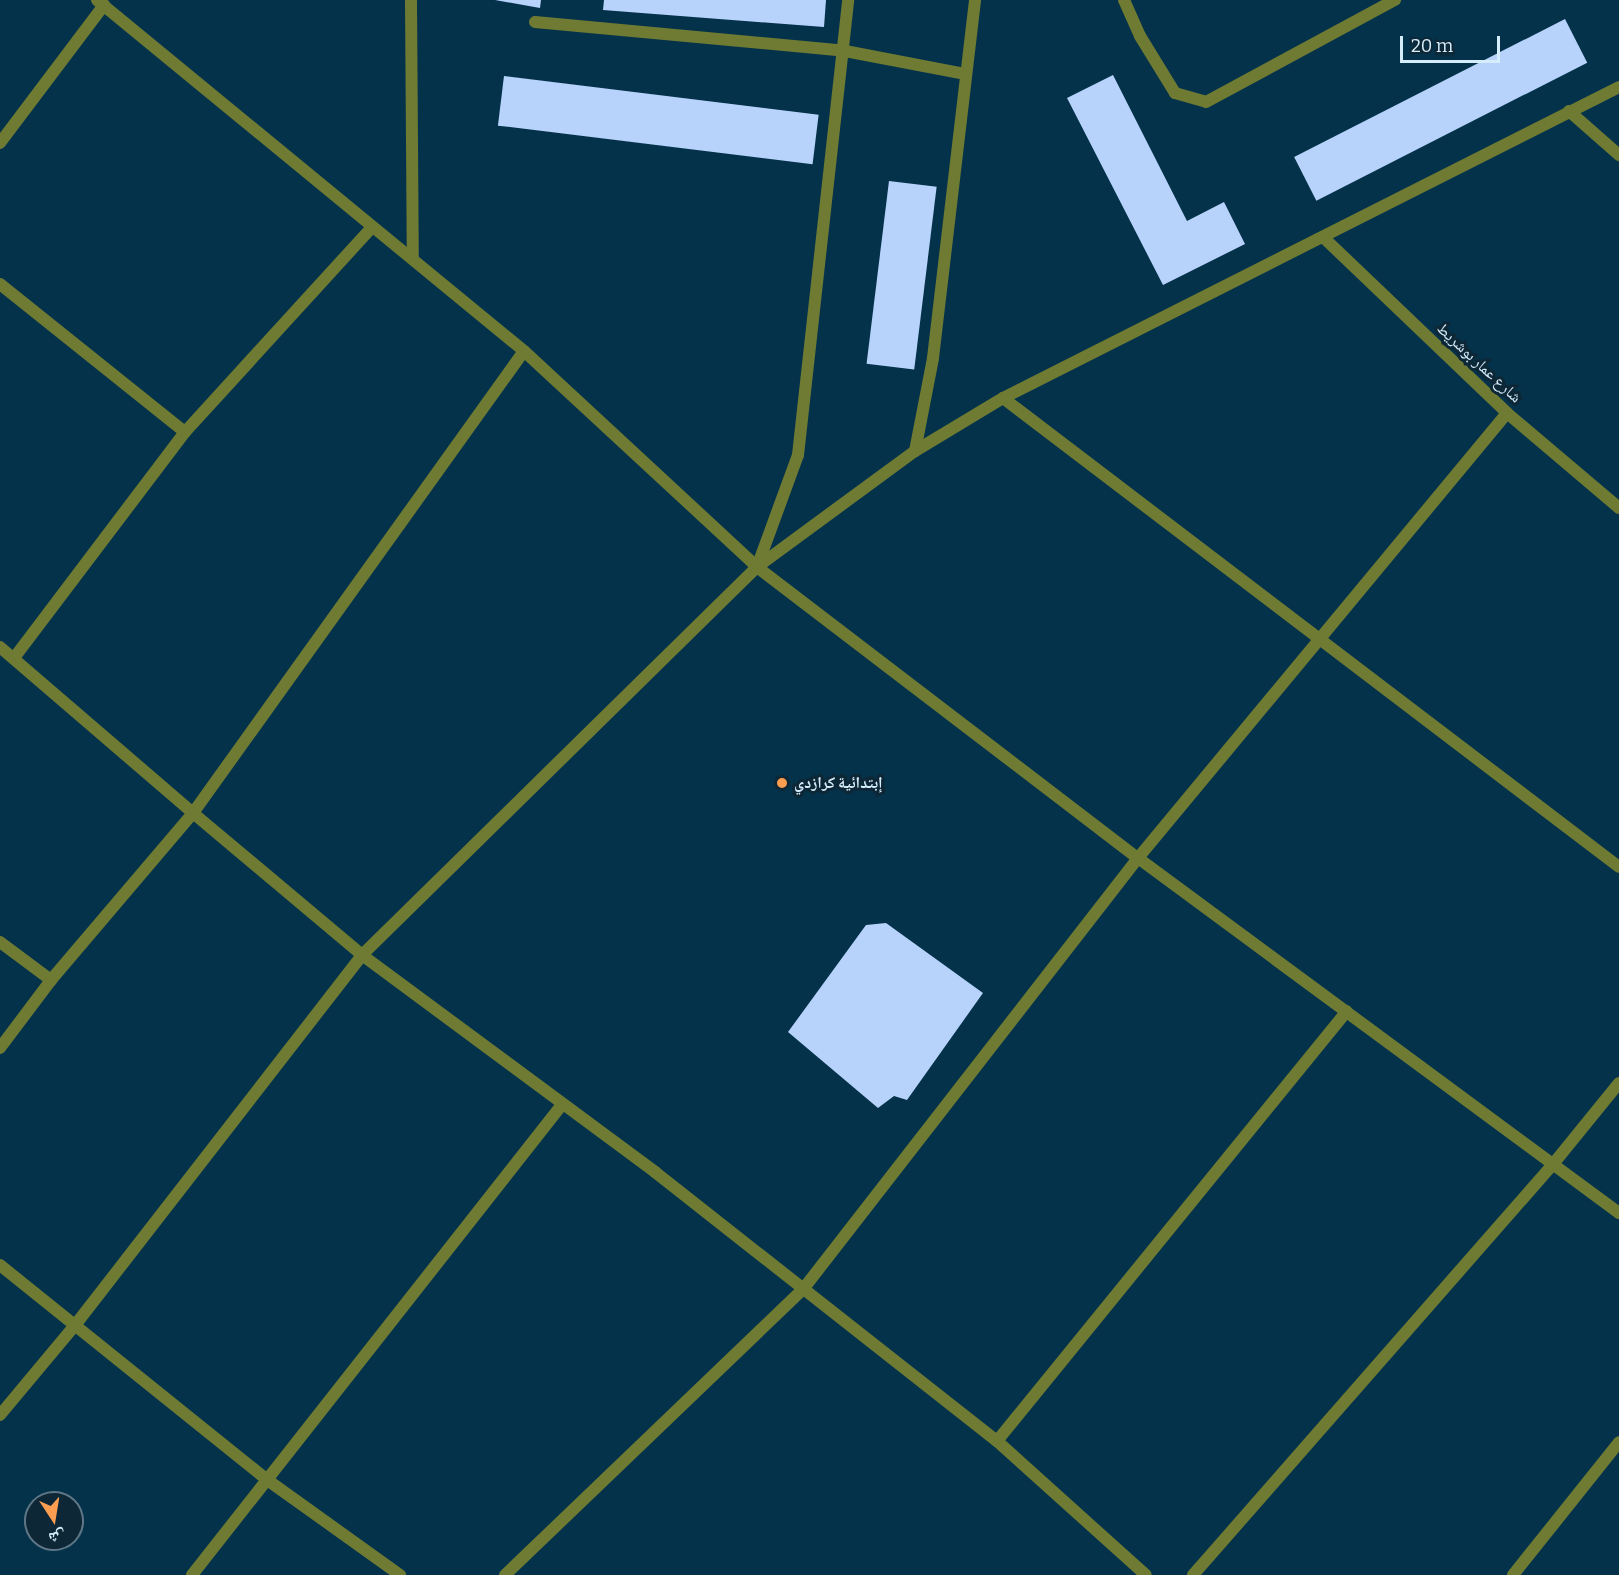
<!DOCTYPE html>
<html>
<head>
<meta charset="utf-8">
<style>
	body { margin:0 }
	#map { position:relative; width:1619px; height:1575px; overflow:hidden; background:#04324a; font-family:Bitter,"Noto Naskh Arabic",serif }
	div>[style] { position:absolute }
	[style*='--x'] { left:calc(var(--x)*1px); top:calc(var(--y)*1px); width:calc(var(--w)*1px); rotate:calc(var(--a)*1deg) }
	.building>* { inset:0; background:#b8d3fb; transform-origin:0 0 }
	.minor>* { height:12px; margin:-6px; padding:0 6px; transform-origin:6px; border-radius:6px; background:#6f7b33 }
	.tertiary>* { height:12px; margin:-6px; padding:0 6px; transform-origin:6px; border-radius:6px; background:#6f7b33 }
	.dots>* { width:16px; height:16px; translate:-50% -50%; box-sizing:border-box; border:3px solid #0e2736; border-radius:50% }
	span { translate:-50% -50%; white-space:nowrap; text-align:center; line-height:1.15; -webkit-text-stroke:6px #0e2736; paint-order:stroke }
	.street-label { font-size:16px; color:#d5ecfb }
	.poi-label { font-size:16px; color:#d5ecfb; font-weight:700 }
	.left { translate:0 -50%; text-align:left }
	.north { position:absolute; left:24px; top:1491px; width:60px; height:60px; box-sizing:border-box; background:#0e2736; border:2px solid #5e7685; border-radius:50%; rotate:168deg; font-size:16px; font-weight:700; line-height:24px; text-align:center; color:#d5ecfb }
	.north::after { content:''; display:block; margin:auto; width:21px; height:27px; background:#fb9e51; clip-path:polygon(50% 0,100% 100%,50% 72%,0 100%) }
	.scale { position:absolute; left:1400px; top:36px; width:100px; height:27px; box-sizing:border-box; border:3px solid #d5ecfb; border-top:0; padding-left:8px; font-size:18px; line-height:21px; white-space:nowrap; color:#d5ecfb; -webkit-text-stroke:4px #0e2736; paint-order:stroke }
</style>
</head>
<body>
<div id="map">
	<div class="building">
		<i style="clip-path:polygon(495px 0,541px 0,540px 8px)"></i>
		<i style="clip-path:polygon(604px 0,826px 0,824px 27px,603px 10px)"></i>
		<i style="left:1565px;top:19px;width:49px;height:304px;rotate:63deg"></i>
		<i style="clip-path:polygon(1113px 75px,1187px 221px,1224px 202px,1245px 244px,1163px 285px,1067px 98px)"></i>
		<i style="left:504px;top:76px;width:317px;height:50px;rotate:7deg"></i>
		<i style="left:889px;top:181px;width:48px;height:184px;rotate:7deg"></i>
		<i style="clip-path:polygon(886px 923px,983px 993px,907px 1100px,894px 1096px,878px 1108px,788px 1032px,866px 925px)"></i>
	</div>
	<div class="minor">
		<i style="--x:97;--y:0;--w:553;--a:39.42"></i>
		<i style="--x:411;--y:0;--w:258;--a:89.6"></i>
		<i style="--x:1124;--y:0;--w:39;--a:66"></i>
		<i style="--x:1140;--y:36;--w:67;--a:58.4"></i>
		<i style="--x:1175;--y:93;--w:32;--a:16"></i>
		<i style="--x:1206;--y:102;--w:215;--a:-28.4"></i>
		<i style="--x:535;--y:22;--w:311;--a:5.3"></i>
		<i style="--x:845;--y:51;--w:123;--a:10.8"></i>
		<i style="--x:1569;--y:111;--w:67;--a:41.3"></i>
		<i style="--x:0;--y:143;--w:173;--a:-53"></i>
		<i style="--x:0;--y:284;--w:237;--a:38.7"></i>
		<i style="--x:1003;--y:398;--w:774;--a:37.28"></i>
		<i style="--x:915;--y:451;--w:95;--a:-79"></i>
		<i style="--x:933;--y:358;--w:360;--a:-83.3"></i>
		<i style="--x:757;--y:567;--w:479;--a:37.4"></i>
		<i style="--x:1138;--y:858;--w:598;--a:36.43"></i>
		<i style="--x:0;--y:647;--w:255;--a:40.7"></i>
		<i style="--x:14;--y:658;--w:283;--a:-52.9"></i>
		<i style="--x:185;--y:432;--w:277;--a:-47.6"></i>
		<i style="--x:0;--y:942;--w:64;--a:36.7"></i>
		<i style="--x:0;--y:1265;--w:341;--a:38.8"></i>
		<i style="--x:266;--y:1479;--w:165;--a:35.6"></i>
		<i style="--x:0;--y:1415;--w:119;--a:-50.1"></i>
		<i style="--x:76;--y:1324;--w:467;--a:-52.2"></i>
		<i style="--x:362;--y:955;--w:554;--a:-44.49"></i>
		<i style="--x:757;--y:567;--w:119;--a:-69.9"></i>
		<i style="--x:798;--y:455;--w:458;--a:-83.7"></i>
		<i style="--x:997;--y:1441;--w:554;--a:-50.86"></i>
		<i style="--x:192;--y:1575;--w:597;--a:-51.81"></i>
		<i style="--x:505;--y:1575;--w:414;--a:-43.8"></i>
		<i style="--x:804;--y:1288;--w:544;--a:-52.16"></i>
		<i style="--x:1138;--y:858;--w:578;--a:-50.33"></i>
		<i style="--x:1193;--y:1575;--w:548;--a:-48.77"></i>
		<i style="--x:1554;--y:1163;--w:103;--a:-50.9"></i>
		<i style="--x:1513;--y:1575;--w:170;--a:-51.4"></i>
	</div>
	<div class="tertiary">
		<i style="--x:1323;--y:237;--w:255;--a:43.7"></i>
		<i style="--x:1507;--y:413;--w:147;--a:40.3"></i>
		<i style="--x:193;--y:813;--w:221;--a:40"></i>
		<i style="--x:362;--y:955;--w:365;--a:36.5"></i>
		<i style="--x:655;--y:1172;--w:435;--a:38.2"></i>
		<i style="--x:997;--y:1441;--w:200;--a:42"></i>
		<i style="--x:0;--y:1048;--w:85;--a:-53.1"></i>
		<i style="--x:51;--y:980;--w:219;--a:-49.6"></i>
		<i style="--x:193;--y:813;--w:568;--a:-54.38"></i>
		<i style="--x:524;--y:351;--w:318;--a:42.8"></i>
		<i style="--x:757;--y:567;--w:196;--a:-36.3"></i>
		<i style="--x:915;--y:451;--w:103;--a:-31.1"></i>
		<i style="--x:1003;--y:398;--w:690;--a:-26.79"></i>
	</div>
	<div class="dots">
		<i style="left:782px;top:783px;background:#fb9e51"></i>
	</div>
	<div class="street-label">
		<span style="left:1479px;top:363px;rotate:43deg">شارع عمار بوشريط</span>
	</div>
	<div class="poi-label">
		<span class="left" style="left:794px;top:783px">إبتدائية كرازدي</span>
	</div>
	<div class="north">ش</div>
	<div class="scale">20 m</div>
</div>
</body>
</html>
